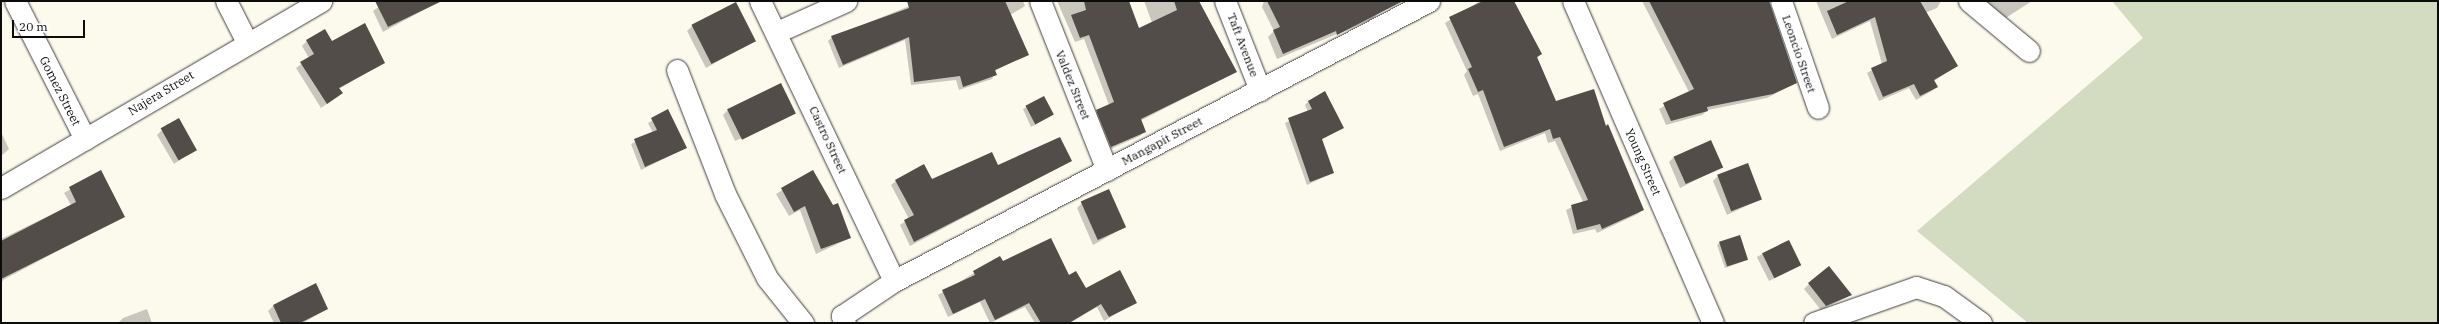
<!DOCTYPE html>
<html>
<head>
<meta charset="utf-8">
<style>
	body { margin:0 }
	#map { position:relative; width:2439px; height:324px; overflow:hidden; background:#fcf9ed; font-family:"IBM Plex Serif",serif }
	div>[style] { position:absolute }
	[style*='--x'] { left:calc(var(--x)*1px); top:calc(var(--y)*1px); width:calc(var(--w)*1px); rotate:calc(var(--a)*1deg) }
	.cemetery>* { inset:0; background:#d3dbc1 }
	.shadow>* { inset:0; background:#0003; transform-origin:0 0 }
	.building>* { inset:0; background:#534d49; transform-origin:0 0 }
	.roads { filter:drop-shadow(0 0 1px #3e3e3e) drop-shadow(0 0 1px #3e3e3e) }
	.minor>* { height:21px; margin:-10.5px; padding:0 10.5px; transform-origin:10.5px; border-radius:10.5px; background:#fff }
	span { translate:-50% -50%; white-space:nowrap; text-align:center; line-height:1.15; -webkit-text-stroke:4px #fff; paint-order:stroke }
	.street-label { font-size:12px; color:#0b0b0b }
	.frame { position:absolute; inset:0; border:2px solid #0b0b0b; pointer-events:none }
	.scale { position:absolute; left:12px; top:20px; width:73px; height:18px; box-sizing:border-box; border:2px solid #0b0b0b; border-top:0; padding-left:5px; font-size:12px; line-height:14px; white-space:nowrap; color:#0b0b0b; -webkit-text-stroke:3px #fff; paint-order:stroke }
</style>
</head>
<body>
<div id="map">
	<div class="cemetery">
		<i style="clip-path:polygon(2112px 1px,2438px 1px,2438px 323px,2028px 323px,1917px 231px,2143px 38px)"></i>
	</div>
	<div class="shadow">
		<i style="clip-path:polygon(387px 1px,434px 1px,435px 4px,383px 32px,373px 11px)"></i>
		<i style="clip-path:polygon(922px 1px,1023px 1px,1025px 6px,1010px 15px,1027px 54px,995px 71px,992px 79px,959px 90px,956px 80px,911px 85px,905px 40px,839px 68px,828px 41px,832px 37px)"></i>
		<i style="clip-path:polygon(1057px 1px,1115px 1px,1175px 84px,1144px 1px,1199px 1px,1217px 42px,1220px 40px,1236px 72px,1140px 121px,1145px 131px,1140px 136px,1106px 151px,1092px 115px,1109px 105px,1084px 39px,1075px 42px)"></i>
		<i style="clip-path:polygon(1264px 1px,1373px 1px,1378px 13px,1373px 19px,1277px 59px,1268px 37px,1274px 31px,1262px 7px)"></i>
		<i style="clip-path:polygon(1480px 1px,1514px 1px,1541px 54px,1537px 58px,1555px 102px,1605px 127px,1643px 209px,1638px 214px,1597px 233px,1595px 229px,1573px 234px,1566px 210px,1583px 202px,1555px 141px,1548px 143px,1545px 133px,1500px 151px,1478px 94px,1473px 96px,1464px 75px,1467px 71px,1445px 23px)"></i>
		<i style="clip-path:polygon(1642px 1px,1769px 1px,1796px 83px,1767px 98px,1708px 110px,1702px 115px,1666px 125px,1659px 109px,1689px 92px)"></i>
		<i style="clip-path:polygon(1816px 1px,1941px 1px,1937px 8px,1925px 13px,1957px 66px,1934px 81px,1937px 87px,1932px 91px,1916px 100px,1909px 88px,1879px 101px,1867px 73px,1882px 64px,1870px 21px,1832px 39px)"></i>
		<i style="clip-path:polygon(1986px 1px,2032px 1px,2001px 21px)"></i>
		<i style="clip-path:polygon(692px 26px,755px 41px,706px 68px,687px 31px)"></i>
		<i style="clip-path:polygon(307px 41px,332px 42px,384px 62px,339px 89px,342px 93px,321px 108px,296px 68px,309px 58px,302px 46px)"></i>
		<i style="clip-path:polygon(1044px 97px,1052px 115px,1031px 127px,1023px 109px)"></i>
		<i style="clip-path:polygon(1309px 101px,1343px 127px,1321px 140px,1333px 173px,1307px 185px,1285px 123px,1308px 112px,1305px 105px)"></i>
		<i style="clip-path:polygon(728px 110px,794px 114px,735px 141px,723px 115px)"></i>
		<i style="clip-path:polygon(668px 111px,686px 148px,641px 170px,631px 144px,653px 133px,648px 123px)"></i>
		<i style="clip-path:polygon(162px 130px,196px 149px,174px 164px,157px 135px)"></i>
		<i style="clip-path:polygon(1px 132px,9px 149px,1px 156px)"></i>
		<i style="clip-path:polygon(1674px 157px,1722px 167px,1680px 188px,1669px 162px)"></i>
		<i style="clip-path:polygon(1071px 161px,910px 246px,900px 225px,909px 219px,891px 185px,896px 181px,931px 181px,997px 166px)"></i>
		<i style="clip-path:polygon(101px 171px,124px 216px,3px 280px,1px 285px,1px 239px,71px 205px,64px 193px)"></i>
		<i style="clip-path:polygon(813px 171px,850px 238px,816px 254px,800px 210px,789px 216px,776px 194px)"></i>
		<i style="clip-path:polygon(1718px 176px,1761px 199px,1727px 215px,1713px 181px)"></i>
		<i style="clip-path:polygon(1082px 203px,1125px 227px,1093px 245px,1077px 208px)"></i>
		<i style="left:1788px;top:241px;width:27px;height:35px;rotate:63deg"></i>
		<i style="clip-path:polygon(1720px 242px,1747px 260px,1725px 268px,1717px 245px)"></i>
		<i style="clip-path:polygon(1000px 257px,1002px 262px,1069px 277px,1085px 289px,1136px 302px,1104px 321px,1097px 307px,1070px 323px,1035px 323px,1025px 307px,990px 323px,980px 302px,948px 317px,938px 295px)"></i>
		<i style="clip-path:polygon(1809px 284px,1851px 295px,1821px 310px,1804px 289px)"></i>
		<i style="clip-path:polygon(273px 306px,327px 309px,303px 323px,274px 323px,268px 311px)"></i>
		<i style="clip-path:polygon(147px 309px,152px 323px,118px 323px,123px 318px)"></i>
	</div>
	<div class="building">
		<i style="clip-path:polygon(375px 1px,442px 1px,388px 27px)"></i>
		<i style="clip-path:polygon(907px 1px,1005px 1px,1029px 55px,995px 70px,997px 75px,963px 87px,960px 76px,914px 82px,909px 37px,843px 65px,831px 36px,909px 8px)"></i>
		<i style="clip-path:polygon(1084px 1px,1129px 1px,1139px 28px,1177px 10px,1174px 1px,1199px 1px,1237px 72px,1141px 119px,1146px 132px,1111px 147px,1096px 110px,1114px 102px,1089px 35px,1080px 38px,1071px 15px,1086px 10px)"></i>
		<i style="clip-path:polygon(1267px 1px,1403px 1px,1337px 35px,1336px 31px,1283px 54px,1273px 30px,1280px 27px)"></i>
		<i style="clip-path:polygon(1483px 1px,1514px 1px,1542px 54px,1537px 57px,1556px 101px,1594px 89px,1606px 126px,1608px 124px,1644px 210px,1602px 229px,1600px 224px,1577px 230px,1571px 205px,1588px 200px,1560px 137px,1553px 139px,1550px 129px,1504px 147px,1483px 90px,1478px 92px,1468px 69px,1472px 67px,1449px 17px)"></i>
		<i style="clip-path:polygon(1649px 1px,1769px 1px,1797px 83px,1773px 94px,1707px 107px,1708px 111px,1671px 121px,1663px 103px,1694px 89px)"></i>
		<i style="clip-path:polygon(1849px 1px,1920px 1px,1958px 66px,1934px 80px,1938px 87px,1920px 96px,1914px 84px,1883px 97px,1871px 68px,1887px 61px,1875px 17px,1837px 35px,1827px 11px)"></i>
		<i style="left:736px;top:2px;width:44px;height:50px;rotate:63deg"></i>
		<i style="clip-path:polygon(365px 23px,385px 63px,339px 88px,343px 93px,327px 104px,300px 62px,314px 54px,306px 40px,325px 29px,332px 41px)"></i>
		<i style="left:781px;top:83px;width:34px;height:60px;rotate:64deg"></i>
		<i style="clip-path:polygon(1325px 91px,1344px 128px,1322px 139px,1334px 173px,1310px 182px,1288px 118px,1312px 109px,1308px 101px)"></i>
		<i style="left:1044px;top:96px;width:21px;height:21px;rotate:62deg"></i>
		<i style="clip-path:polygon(668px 109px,687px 148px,645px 167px,634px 139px,657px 130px,651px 118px)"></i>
		<i style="left:179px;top:118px;width:37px;height:21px;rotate:61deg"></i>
		<i style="clip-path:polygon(1060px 137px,1072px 161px,914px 242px,904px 220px,914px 215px,895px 180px,924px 164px,932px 179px,992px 152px,998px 165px)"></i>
		<i style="left:1711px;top:140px;width:30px;height:41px;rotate:66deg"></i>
		<i style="left:1748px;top:163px;width:39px;height:33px;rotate:69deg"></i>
		<i style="clip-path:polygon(101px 170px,125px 217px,1px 279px,1px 241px,76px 202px,69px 187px)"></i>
		<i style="clip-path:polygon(813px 170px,833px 205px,838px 203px,851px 238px,821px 249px,805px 206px,794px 212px,781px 188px)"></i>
		<i style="left:1109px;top:189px;width:42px;height:31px;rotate:66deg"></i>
		<i style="left:1740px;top:235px;width:26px;height:22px;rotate:72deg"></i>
		<i style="clip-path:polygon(1051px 238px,1069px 275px,1076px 271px,1086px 288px,1120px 270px,1137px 303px,1109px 317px,1101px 304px,1069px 323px,1041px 323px,1029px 303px,995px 320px,985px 299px,953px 314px,942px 290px,975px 275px,973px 271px,1000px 256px,1003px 261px)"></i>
		<i style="left:1789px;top:240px;width:28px;height:30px;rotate:64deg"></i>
		<i style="clip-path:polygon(1829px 266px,1852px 295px,1826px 306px,1808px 283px)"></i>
		<i style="clip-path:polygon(316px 283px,328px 309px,300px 323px,281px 323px,273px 305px)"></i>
	</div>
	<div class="roads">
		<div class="minor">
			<i style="--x:15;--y:1;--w:155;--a:63.1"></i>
			<i style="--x:226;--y:1;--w:46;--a:62.9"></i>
			<i style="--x:760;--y:1;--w:310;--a:64.4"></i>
			<i style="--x:1040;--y:1;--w:182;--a:68.4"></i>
			<i style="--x:1225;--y:1;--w:96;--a:68.5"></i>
			<i style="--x:1573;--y:1;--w:351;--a:66.5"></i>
			<i style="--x:1781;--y:1;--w:113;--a:70.9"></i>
			<i style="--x:1969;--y:1;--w:78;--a:39.8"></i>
			<i style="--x:777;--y:32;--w:76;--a:-24.2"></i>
			<i style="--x:677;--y:70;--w:133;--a:68.8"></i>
			<i style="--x:725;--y:194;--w:94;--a:63.4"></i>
			<i style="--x:767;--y:278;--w:58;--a:51.3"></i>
			<i style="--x:1;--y:188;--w:371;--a:-30.3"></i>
			<i style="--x:845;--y:323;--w:8;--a:-113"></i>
			<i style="--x:842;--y:316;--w:63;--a:-33.9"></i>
			<i style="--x:894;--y:281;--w:604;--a:-27.63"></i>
			<i style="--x:1814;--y:323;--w:108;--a:-19.4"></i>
			<i style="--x:1916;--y:287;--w:29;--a:18"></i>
			<i style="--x:1944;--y:296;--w:46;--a:36.1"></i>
		</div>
	</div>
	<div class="street-label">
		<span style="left:1243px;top:45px;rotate:69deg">Taft Avenue</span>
		<span style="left:1799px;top:54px;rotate:71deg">Leoncio Street</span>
		<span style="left:1073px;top:85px;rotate:68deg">Valdez Street</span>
		<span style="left:60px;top:91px;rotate:63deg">Gomez Street</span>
		<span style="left:161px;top:93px;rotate:-31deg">Najera Street</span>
		<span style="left:828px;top:140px;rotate:65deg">Castro Street</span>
		<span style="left:1162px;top:141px;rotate:-28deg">Mangapit Street</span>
		<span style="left:1643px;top:162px;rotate:66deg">Young Street</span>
	</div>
	<div class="frame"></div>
	<div class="scale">20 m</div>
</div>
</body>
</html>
